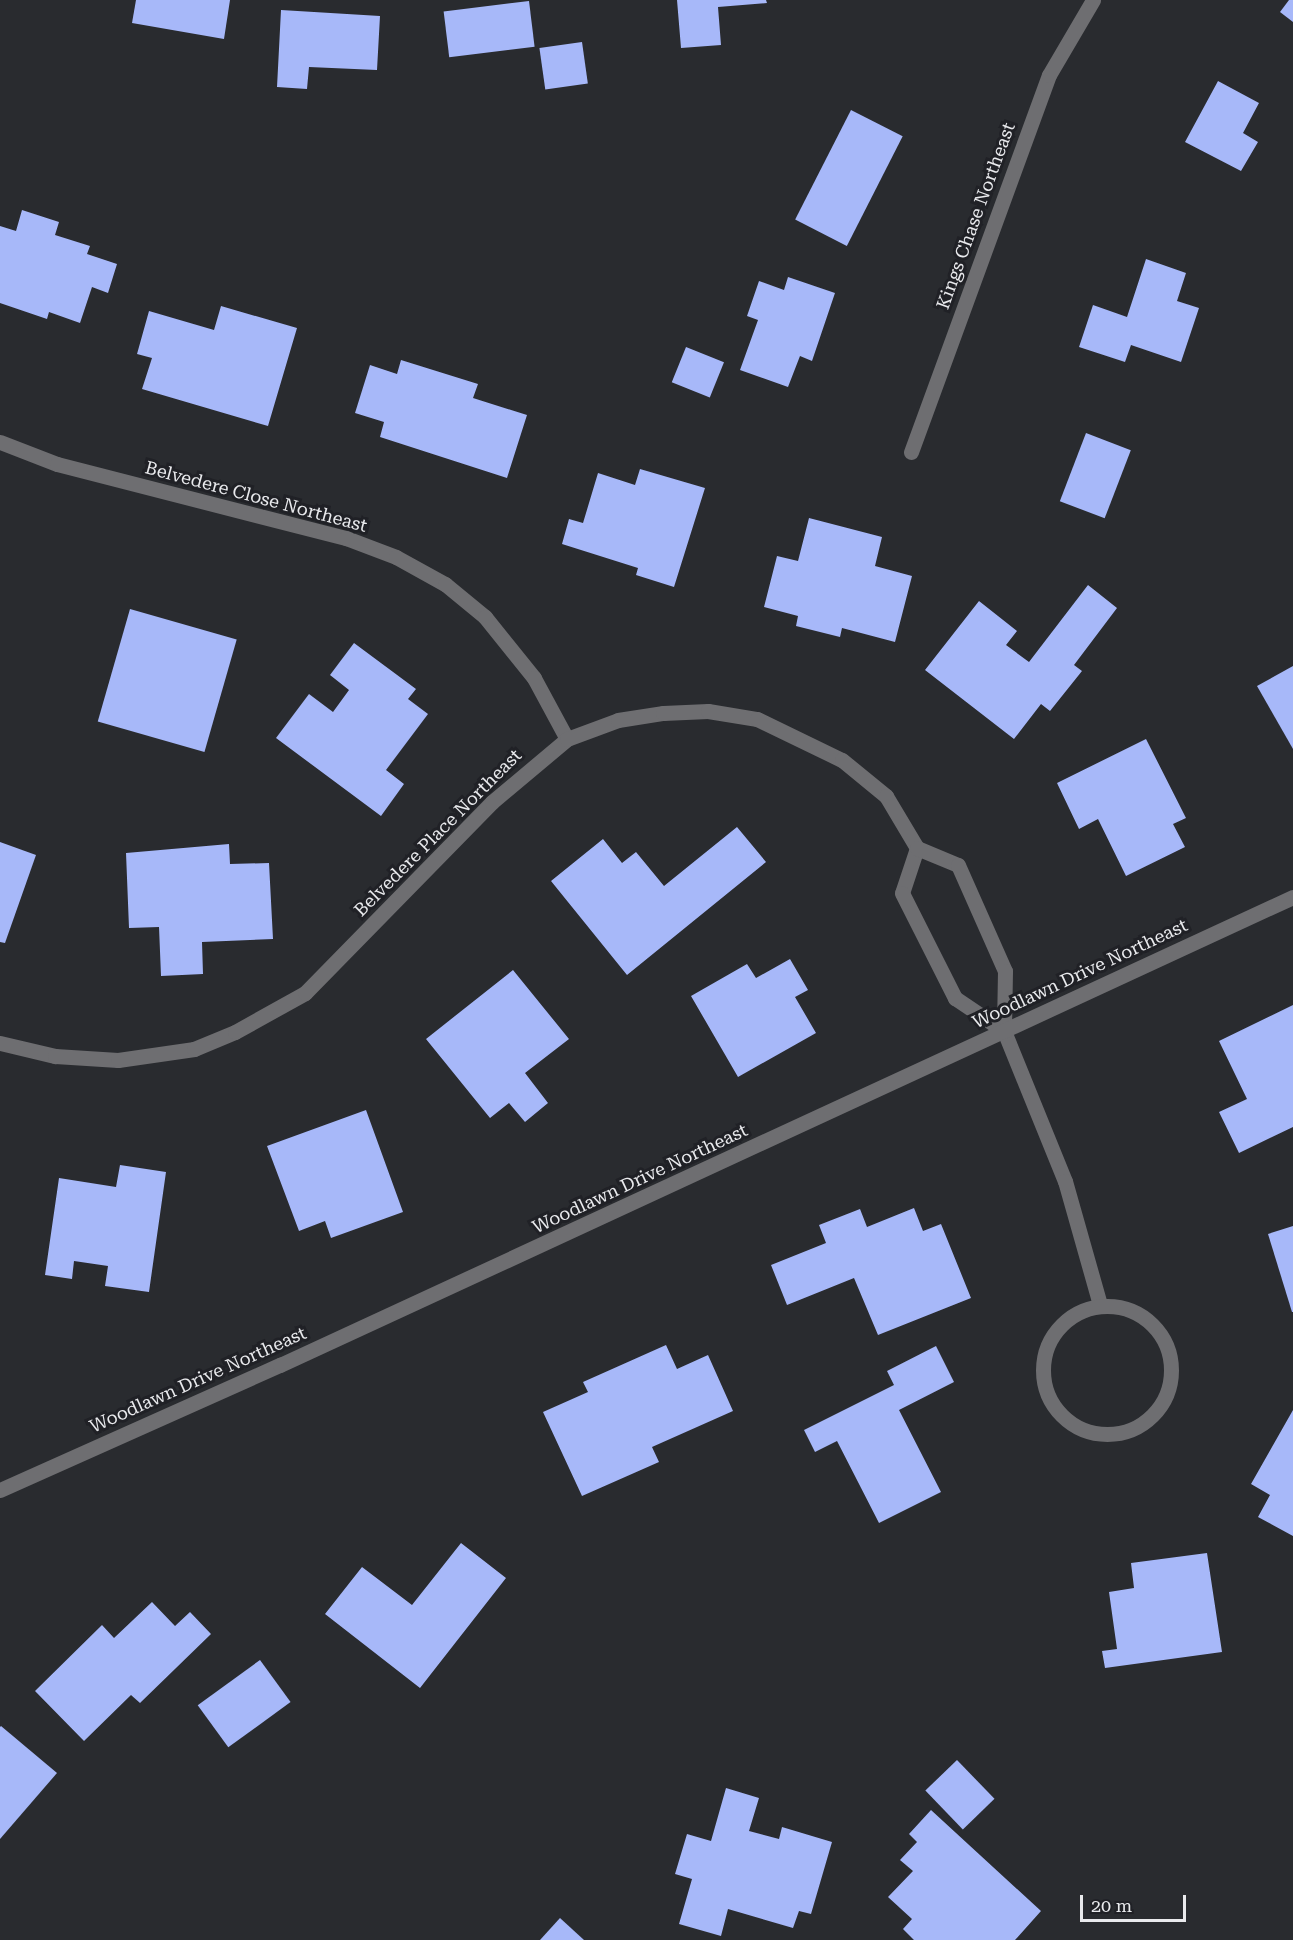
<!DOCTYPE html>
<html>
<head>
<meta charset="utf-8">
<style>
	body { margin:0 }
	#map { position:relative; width:1293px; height:1940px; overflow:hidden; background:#292b2f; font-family:"Roboto Serif",serif }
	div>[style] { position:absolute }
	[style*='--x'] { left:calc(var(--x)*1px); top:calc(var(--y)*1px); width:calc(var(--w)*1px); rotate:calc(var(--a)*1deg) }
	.building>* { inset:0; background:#a7b8f9; transform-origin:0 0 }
	.minor>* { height:15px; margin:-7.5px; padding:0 7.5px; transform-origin:7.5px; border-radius:7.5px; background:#6e6e71 }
	.minor>.ring { margin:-7.5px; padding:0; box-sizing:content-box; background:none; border:15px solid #6e6e71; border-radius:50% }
	span { translate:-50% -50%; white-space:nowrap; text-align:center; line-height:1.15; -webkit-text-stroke:6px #202126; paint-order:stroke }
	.street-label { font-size:18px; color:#e9eaed }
	.scale { position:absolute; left:1080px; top:1895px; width:106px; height:27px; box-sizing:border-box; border:3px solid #e9eaed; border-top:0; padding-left:8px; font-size:18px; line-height:21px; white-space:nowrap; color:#e9eaed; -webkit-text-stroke:4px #202126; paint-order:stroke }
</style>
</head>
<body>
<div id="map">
	<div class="building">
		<i style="clip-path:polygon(136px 0,230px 0,224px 39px,132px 23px)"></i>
		<i style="clip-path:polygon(677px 0,766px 0,767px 3px,718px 7px,721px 45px,681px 48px)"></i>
		<i style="clip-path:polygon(1289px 0,1293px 0,1293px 22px,1280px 12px)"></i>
		<i style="left:529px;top:1px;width:46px;height:86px;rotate:83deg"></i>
		<i style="clip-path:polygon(281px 10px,380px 16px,377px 70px,309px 67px,307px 89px,277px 87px)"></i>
		<i style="left:582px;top:42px;width:42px;height:43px;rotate:82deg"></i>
		<i style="clip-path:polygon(1218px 81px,1259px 103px,1243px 133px,1258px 142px,1241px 171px,1185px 142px)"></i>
		<i style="left:851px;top:110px;width:58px;height:123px;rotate:27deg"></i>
		<i style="clip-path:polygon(22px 210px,59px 222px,55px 235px,90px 246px,87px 254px,117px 264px,108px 293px,92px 287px,80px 323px,49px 312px,47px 319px,0 303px,0 226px,16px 231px)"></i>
		<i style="clip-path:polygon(1146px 259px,1186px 273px,1177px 301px,1199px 308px,1181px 362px,1131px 345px,1125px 362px,1079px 347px,1093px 305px,1127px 317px)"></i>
		<i style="clip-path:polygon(788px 277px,835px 293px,812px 361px,800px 356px,788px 387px,740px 370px,758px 320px,747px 316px,759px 281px,784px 290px)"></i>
		<i style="clip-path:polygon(221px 306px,297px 328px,268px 426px,142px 389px,152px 358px,137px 354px,149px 311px,214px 330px)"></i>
		<i style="left:686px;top:347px;width:41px;height:38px;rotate:22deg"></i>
		<i style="clip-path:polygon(401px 360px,478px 384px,473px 398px,527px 415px,507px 478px,380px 437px,384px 422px,355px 413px,370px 365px,397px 374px)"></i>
		<i style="left:1086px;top:433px;width:48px;height:73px;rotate:21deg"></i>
		<i style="clip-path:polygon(640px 469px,705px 488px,674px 587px,636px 575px,638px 568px,562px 544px,569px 519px,583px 523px,598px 473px,635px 485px)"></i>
		<i style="clip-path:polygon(809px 518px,882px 537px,875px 566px,912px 576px,895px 642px,842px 628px,840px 637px,796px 626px,798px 616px,764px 607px,777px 556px,798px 561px)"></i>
		<i style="clip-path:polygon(1088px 585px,1117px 608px,1074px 665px,1082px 671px,1050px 711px,1041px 704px,1014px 739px,925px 670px,979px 601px,1017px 631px,1006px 645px,1029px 662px)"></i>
		<i style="left:130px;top:609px;width:111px;height:117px;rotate:16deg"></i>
		<i style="clip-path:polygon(354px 643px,416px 689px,408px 699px,428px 714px,386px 770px,404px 784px,381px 816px,276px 738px,309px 694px,333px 712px,349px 690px,330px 675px)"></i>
		<i style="clip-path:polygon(1293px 666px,1293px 749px,1257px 686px)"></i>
		<i style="clip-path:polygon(1146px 739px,1186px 818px,1173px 824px,1185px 847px,1126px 876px,1098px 819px,1079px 829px,1057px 783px)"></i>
		<i style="clip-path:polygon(737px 827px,766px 862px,627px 975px,551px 881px,603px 839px,622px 863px,636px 852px,664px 886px)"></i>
		<i style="clip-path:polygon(0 842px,36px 855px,5px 943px,0 942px)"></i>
		<i style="clip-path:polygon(229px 844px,230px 864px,269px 863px,273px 939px,202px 942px,203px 974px,161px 976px,159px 927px,129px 928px,126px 853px)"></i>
		<i style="clip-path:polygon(790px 959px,808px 990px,795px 997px,816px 1033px,738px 1077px,691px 996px,747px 964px,756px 978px)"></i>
		<i style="clip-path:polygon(513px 970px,569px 1039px,525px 1073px,548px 1103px,525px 1122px,509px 1103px,490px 1118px,426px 1039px)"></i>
		<i style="clip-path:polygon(1293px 1005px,1293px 1127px,1239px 1153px,1219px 1112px,1247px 1099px,1219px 1041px)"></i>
		<i style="clip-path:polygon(366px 1110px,403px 1212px,331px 1238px,325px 1221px,299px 1231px,267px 1146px)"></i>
		<i style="clip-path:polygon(120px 1165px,166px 1172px,149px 1292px,105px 1286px,108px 1266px,74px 1261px,72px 1279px,45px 1275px,59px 1178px,116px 1187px)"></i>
		<i style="clip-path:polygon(914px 1208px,923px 1231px,941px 1224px,971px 1298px,878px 1335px,854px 1278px,787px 1305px,771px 1265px,826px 1243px,819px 1225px,860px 1209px,867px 1227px)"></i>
		<i style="clip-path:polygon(1293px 1226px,1293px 1312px,1292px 1312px,1268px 1234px)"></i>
		<i style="clip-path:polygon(666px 1345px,677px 1369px,708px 1355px,733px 1411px,652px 1447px,659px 1462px,582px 1496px,543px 1412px,588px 1392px,583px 1382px)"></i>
		<i style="clip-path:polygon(936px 1346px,954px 1382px,899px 1410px,941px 1492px,879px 1523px,837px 1441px,815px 1452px,804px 1430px,894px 1385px,887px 1371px)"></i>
		<i style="clip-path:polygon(1293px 1410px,1293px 1536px,1258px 1517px,1270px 1495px,1251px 1484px)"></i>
		<i style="clip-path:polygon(461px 1543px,506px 1578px,420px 1688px,325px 1614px,362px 1567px,412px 1605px)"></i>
		<i style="clip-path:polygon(1207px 1553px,1222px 1652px,1105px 1668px,1102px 1651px,1117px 1649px,1109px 1592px,1134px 1588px,1131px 1563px)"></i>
		<i style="clip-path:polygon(152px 1602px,175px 1626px,190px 1612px,211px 1634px,140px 1703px,131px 1695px,84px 1741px,35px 1691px,102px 1625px,114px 1638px)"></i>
		<i style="left:260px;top:1660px;width:52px;height:77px;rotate:54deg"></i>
		<i style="clip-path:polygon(1px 1726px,57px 1773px,0 1839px,0 1727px)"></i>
		<i style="left:957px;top:1760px;width:54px;height:44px;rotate:46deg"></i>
		<i style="clip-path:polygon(726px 1788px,759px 1798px,749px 1831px,779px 1839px,782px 1827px,832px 1842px,811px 1914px,799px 1911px,793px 1928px,728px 1909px,721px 1936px,679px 1924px,692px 1879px,675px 1874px,687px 1834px,711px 1841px)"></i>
		<i style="clip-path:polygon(931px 1810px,1041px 1911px,1015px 1940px,914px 1940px,903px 1929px,912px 1919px,888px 1897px,913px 1871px,900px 1860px,917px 1842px,909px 1834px)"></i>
		<i style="clip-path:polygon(560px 1918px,584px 1940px,540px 1940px)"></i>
	</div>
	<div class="minor">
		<i style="--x:0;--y:442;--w:61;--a:21.1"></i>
		<i style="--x:57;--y:464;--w:298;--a:14.4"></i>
		<i style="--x:346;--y:538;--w:53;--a:20.8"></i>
		<i style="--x:396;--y:557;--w:56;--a:28.9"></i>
		<i style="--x:445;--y:584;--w:52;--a:39.5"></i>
		<i style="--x:485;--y:617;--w:78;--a:51.2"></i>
		<i style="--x:534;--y:678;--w:69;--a:61.6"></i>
		<i style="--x:911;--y:452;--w:401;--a:-69.9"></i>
		<i style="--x:1049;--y:75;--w:87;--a:-59.6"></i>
		<i style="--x:917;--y:848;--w:47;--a:108.4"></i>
		<i style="--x:902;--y:893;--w:118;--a:63.2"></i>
		<i style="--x:955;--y:998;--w:59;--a:34"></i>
		<i style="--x:0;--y:1043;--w:57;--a:13.3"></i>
		<i style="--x:55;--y:1056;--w:63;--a:3.6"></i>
		<i style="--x:118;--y:1060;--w:77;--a:-8.2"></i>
		<i style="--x:194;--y:1049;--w:44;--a:-22.5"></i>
		<i style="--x:235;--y:1032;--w:80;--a:-29.1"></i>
		<i style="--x:305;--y:993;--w:267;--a:-45.6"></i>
		<i style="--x:492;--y:802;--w:98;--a:-40"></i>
		<i style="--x:567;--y:739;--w:54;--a:-20.4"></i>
		<i style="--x:618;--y:720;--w:46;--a:-8.8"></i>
		<i style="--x:663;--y:713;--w:45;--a:-2.5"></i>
		<i style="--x:708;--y:711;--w:50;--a:9.3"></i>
		<i style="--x:757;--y:719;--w:94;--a:25.8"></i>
		<i style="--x:842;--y:760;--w:57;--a:39.3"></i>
		<i style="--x:886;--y:796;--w:61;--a:59.2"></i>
		<i style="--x:917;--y:848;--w:44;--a:22.5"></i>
		<i style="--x:958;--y:865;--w:116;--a:66.1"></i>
		<i style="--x:1005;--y:971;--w:60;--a:91"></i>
		<i style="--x:1004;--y:1031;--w:162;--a:67.9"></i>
		<i style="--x:1065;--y:1181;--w:129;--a:74.2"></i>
		<i class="ring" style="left:1043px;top:1306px;width:113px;height:113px"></i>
		<i style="--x:0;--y:1490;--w:307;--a:-24.1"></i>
		<i style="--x:280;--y:1365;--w:1116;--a:-24.8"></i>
	</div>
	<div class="street-label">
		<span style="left:976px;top:216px;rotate:-70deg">Kings Chase Northeast</span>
		<span style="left:256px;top:497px;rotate:15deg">Belvedere Close Northeast</span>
		<span style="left:438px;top:833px;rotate:-45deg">Belvedere Place Northeast</span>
		<span style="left:1080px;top:974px;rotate:-25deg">Woodlawn Drive Northeast</span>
		<span style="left:640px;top:1179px;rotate:-25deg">Woodlawn Drive Northeast</span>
		<span style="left:198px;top:1380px;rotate:-24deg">Woodlawn Drive Northeast</span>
	</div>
	<div class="scale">20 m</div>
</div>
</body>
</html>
